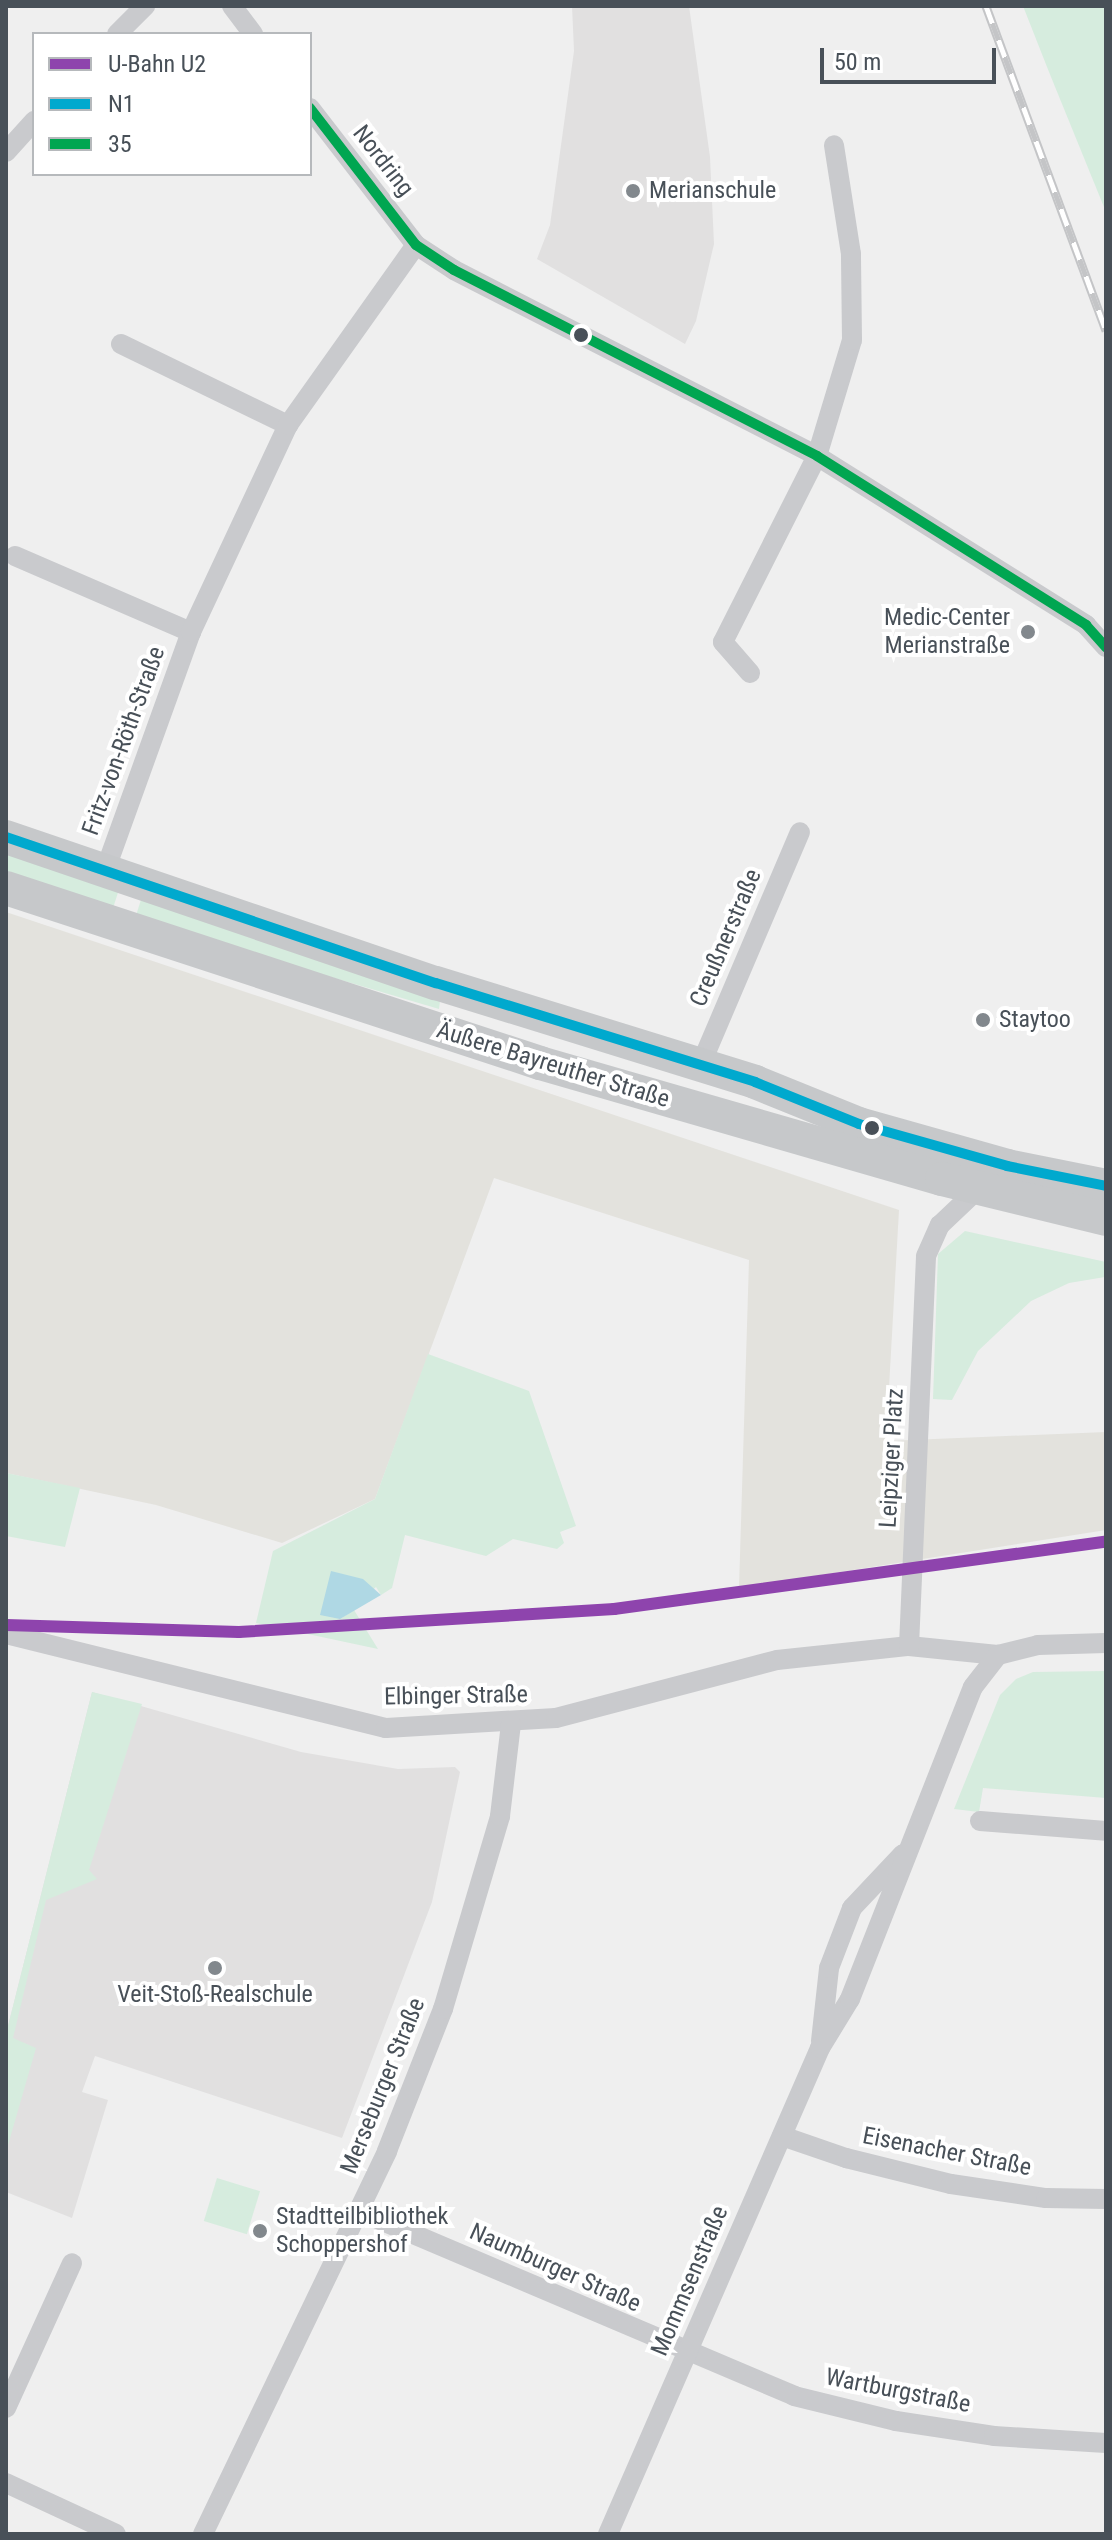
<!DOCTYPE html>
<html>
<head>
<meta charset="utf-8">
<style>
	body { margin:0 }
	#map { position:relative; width:1112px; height:2540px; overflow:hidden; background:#efefef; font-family:"Roboto Condensed",sans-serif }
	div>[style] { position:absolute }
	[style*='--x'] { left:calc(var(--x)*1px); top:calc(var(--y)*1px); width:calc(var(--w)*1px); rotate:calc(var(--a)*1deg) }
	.commercial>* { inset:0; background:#e3e2dd }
	.education>* { inset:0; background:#e1e0e0 }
	.green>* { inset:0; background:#d6ecde; transform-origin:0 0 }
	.water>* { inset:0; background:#afd8e4 }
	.street>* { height:20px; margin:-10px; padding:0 10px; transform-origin:10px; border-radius:10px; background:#c9cacd }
	.primary>* { height:34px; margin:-17px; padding:0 17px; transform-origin:17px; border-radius:17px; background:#c6c8ca }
	.rail>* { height:9px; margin-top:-4.5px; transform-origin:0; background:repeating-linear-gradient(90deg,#fff 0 18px,#c4c5c7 0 36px); box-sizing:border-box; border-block:2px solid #c4c5c7 }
	.bus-1>* { height:10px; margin:-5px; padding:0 5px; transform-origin:5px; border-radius:5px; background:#00a9ce }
	.bus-2>* { height:10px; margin:-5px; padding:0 5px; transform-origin:5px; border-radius:5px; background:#00a651 }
	.metro-1>* { height:12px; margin:-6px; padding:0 6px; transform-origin:6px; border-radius:6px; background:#8e44ad }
	.dots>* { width:22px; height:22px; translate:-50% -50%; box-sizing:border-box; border:4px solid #fff; border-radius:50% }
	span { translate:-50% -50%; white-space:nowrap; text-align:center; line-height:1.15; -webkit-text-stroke:8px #fff; paint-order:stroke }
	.street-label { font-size:24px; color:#485058 }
	.poi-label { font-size:24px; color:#485058 }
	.left { translate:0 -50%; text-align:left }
	.right { translate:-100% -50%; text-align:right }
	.frame { position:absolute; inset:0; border:8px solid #485058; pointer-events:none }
	.legend { position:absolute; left:32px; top:32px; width:280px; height:144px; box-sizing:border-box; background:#fff; border:2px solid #b6b9bc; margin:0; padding:10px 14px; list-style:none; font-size:24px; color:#485058 }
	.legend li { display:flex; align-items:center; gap:16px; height:40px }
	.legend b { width:40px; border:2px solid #b6b9bc }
	.scale { position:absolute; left:820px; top:48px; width:176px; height:36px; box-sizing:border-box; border:4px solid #485058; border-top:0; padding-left:10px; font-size:24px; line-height:28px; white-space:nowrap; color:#485058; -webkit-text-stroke:6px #fff; paint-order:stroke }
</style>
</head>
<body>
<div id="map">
	<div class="commercial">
		<i style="clip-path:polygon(6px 912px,899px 1210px,886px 1441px,1106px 1432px,1106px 1530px,739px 1588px,749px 1260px,494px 1178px,375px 1499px,282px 1543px,156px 1505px,6px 1473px)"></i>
	</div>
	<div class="education">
		<i style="clip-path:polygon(572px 6px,689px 6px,710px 157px,714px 244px,696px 321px,685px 344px,537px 259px,550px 225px,574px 51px)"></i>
		<i style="clip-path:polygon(92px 1692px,301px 1752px,398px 1769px,455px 1767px,460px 1772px,432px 1902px,342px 2138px,95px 2056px,82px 2092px,108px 2100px,72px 2218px,6px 2192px,6px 2034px)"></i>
	</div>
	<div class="green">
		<i style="clip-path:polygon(1023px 6px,1106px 6px,1106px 212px,1049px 72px)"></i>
		<i style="left:6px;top:849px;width:120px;height:27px;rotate:18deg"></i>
		<i style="clip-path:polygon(143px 893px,440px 1001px,439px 1009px,135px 919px)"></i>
		<i style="clip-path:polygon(965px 1231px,1106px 1262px,1105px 1277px,1069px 1283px,1031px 1301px,978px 1351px,952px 1400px,933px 1399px,938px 1254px)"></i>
		<i style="clip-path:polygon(428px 1354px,529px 1391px,576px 1526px,560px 1532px,564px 1543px,557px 1549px,513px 1539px,486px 1556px,405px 1535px,392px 1588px,381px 1595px,376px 1587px,340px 1619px,354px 1610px,378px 1649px,256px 1623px,273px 1551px,375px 1499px)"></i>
		<i style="clip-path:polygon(6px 1473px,80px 1488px,65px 1547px,6px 1536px)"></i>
		<i style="clip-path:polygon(1106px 1671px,1106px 1798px,983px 1788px,979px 1812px,954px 1809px,1000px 1695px,1016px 1679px,1033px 1672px)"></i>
		<i style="clip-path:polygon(92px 1692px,142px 1704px,89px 1870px,97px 1879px,46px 1900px,13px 2038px,36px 2048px,6px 2152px,6px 2034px)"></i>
		<i style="left:217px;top:2178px;width:45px;height:45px;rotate:17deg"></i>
	</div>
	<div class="water">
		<i style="clip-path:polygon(331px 1571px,363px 1579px,381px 1595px,340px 1619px,320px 1615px)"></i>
	</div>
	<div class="street">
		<i style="--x:232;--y:6;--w:35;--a:53"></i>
		<i style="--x:117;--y:34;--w:40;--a:-45"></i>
		<i style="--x:310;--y:108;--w:173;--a:52.3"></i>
		<i style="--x:416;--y:245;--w:45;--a:33.3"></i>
		<i style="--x:454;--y:270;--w:408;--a:27.1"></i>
		<i style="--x:817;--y:456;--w:318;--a:32.1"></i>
		<i style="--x:1086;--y:625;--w:30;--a:48"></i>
		<i style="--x:6;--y:152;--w:42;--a:-47.9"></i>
		<i style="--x:121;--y:344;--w:186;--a:25.9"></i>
		<i style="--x:15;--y:556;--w:192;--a:23.4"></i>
		<i style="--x:750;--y:673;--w:41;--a:-131.1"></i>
		<i style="--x:723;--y:642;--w:208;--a:-63.2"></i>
		<i style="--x:817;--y:456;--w:121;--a:-73.2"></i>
		<i style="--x:852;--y:340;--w:86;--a:-90.7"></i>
		<i style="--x:851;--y:254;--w:110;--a:-98.9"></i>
		<i style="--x:106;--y:868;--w:251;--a:-70.2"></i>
		<i style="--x:191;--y:632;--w:229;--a:-64.9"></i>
		<i style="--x:288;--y:425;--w:221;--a:-54.6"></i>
		<i style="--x:701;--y:1064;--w:252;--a:-66.9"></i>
		<i style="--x:6;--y:1634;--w:391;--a:13.9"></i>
		<i style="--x:386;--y:1728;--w:170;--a:-3.4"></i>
		<i style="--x:556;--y:1718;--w:228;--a:-14.7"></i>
		<i style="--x:777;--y:1660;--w:133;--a:-6.1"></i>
		<i style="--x:909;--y:1646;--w:89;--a:5.8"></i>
		<i style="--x:998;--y:1655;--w:41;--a:-14"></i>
		<i style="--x:1038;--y:1645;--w:68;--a:-1.7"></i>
		<i style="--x:909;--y:1646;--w:390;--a:-87.5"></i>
		<i style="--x:926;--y:1256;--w:34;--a:-66"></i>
		<i style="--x:940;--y:1225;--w:52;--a:-43.5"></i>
		<i style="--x:980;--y:1821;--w:126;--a:4.5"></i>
		<i style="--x:821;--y:2041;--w:73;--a:-83.7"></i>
		<i style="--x:829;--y:1968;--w:64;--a:-69"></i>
		<i style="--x:852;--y:1908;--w:74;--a:-46.6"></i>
		<i style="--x:782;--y:2136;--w:68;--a:19"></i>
		<i style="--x:846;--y:2158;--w:108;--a:13.9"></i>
		<i style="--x:951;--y:2184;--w:96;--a:8.4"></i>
		<i style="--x:1046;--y:2198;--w:60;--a:1"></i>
		<i style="--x:359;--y:2211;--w:473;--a:23"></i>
		<i style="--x:794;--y:2396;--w:105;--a:13.8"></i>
		<i style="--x:896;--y:2421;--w:99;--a:8.7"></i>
		<i style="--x:994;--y:2436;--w:112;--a:3.6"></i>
		<i style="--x:6;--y:2408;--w:159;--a:-65.5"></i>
		<i style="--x:6;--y:2483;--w:121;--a:24.9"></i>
		<i style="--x:203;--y:2534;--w:425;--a:-64.3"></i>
		<i style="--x:387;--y:2151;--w:153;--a:-68.5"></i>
		<i style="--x:443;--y:2009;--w:201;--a:-73.5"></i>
		<i style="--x:500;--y:1816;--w:93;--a:-83.2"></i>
		<i style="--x:608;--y:2534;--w:530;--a:-66.43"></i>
		<i style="--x:820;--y:2048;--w:57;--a:-58.5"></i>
		<i style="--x:850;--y:1999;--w:335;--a:-68.5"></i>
		<i style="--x:973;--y:1687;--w:41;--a:-52"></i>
	</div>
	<div class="primary">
		<i style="--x:6;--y:837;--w:454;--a:18.8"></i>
		<i style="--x:436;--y:983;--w:334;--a:17.2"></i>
		<i style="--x:755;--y:1082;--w:112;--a:22"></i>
		<i style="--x:859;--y:1124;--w:154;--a:15.8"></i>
		<i style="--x:1007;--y:1166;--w:101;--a:11.4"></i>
		<i style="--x:6;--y:888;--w:562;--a:18.14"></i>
		<i style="--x:540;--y:1063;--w:418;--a:16.1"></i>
		<i style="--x:942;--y:1179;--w:169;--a:13.7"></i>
	</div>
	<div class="rail">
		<i style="--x:986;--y:6;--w:346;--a:69.7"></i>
	</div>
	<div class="bus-1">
		<i style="--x:6;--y:837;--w:454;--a:18.8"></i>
		<i style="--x:436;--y:983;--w:334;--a:17.2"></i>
		<i style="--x:755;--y:1082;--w:112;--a:22"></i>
		<i style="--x:859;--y:1124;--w:154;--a:15.8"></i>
		<i style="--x:1007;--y:1166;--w:101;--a:11.4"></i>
	</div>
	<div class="bus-2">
		<i style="--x:310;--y:108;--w:173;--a:52.3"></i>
		<i style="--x:416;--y:245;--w:45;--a:33.3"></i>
		<i style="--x:454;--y:270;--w:408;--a:27.1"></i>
		<i style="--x:817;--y:456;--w:318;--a:32.1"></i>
		<i style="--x:1086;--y:625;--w:30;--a:48"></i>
	</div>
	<div class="metro-1">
		<i style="--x:6;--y:1625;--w:233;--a:1.7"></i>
		<i style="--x:239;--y:1632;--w:376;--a:-3.5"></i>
		<i style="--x:614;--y:1609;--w:497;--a:-7.8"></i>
	</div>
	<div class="dots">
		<i style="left:633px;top:191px;background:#82888d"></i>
		<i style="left:581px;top:335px;background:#485058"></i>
		<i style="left:1028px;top:632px;background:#82888d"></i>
		<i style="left:983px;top:1020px;background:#82888d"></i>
		<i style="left:872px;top:1128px;background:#485058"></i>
		<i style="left:215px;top:1968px;background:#82888d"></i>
		<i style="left:260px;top:2231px;background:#82888d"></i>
	</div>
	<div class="street-label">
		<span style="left:383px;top:161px;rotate:52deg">Nordring</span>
		<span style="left:124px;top:741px;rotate:-70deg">Fritz-von-Röth-Straße</span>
		<span style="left:726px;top:938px;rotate:-67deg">Creußnerstraße</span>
		<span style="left:553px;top:1065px;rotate:17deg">Äußere Bayreuther Straße</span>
		<span style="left:892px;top:1458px;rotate:-87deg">Leipziger Platz</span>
		<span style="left:456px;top:1696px;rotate:-1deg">Elbinger Straße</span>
		<span style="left:383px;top:2086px;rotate:-68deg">Merseburger Straße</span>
		<span style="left:947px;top:2152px;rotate:11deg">Eisenacher Straße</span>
		<span style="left:555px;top:2268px;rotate:24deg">Naumburger Straße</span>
		<span style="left:690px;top:2281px;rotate:-67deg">Mommsenstraße</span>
		<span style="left:898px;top:2391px;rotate:11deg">Wartburgstraße</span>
	</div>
	<div class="poi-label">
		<span class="left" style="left:649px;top:191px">Merianschule</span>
		<span class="right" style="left:1010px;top:632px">Medic-Center<br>Merianstraße</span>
		<span class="left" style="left:999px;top:1020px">Staytoo</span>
		<span style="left:215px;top:1995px">Veit-Stoß-Realschule</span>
		<span class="left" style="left:276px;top:2231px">Stadtteilbibliothek<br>Schoppershof</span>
	</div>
	<div class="frame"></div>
	<ul class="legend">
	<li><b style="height:10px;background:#8e44ad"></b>U-Bahn U2</li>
	<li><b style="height:10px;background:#00a9ce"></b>N1</li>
	<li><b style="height:10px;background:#00a651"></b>35</li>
	</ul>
	<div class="scale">50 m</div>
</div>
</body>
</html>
